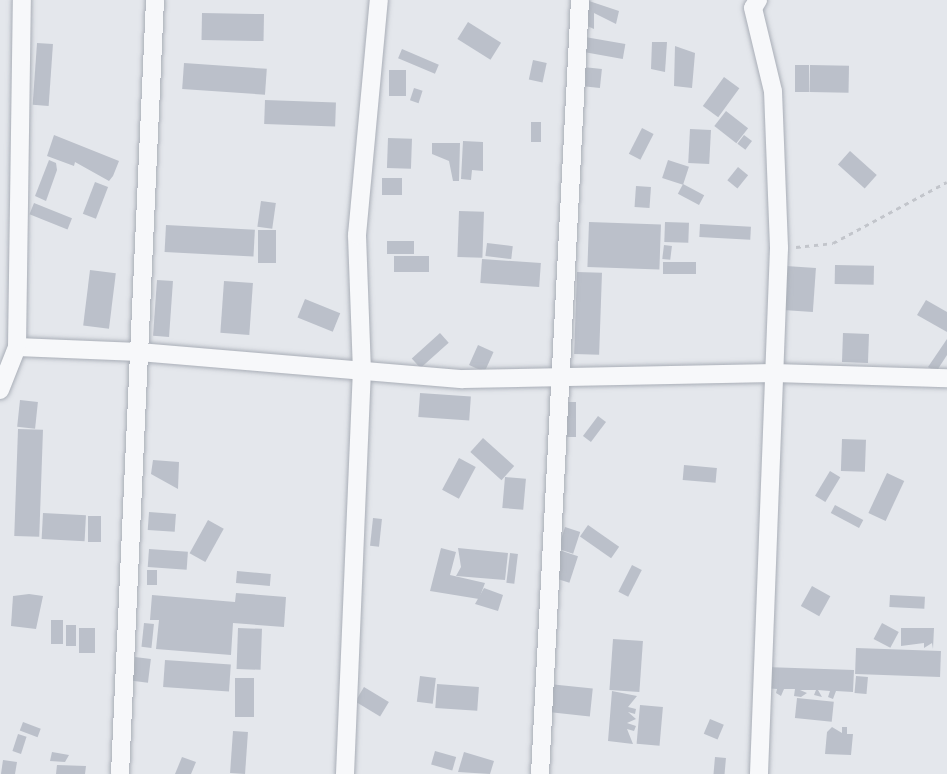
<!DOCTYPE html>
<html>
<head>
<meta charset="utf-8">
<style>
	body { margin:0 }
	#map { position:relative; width:947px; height:774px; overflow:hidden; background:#e4e7ec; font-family:"Alegreya Sans",sans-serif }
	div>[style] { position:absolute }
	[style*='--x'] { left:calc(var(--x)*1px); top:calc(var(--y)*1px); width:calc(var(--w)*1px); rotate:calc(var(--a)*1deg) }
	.building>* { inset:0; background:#bbc0ca; transform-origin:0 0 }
	.path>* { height:3px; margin-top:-1.5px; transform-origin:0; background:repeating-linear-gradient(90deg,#c2c5cb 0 4.5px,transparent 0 9px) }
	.roads { filter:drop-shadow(0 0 2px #a9aeb7) drop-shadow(0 0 2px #a9aeb7) }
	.minor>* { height:18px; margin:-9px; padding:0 9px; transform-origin:9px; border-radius:9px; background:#f7f8fa }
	span { translate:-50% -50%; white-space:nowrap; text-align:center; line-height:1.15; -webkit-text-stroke:6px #f4f6f9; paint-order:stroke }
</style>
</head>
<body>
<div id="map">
	<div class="building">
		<i style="clip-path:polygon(586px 0,619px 11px,616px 24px,594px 13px,594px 29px,585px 25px)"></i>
		<i style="left:202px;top:13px;width:62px;height:27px;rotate:1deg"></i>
		<i style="left:468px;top:22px;width:39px;height:20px;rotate:32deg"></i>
		<i style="left:585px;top:37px;width:41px;height:15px;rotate:10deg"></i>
		<i style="clip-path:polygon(652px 42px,667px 42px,665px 72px,651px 69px)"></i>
		<i style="left:37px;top:43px;width:16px;height:62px;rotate:4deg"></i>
		<i style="clip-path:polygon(675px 46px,695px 53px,692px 88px,674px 86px)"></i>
		<i style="left:402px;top:49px;width:40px;height:10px;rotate:23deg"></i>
		<i style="left:533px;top:60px;width:14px;height:20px;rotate:12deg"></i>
		<i style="left:184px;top:63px;width:83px;height:26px;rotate:4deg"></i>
		<i style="left:795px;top:65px;width:14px;height:27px"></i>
		<i style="left:810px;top:65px;width:39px;height:27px;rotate:1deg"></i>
		<i style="left:583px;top:67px;width:19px;height:19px;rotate:6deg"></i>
		<i style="left:389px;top:70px;width:17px;height:26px"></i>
		<i style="left:724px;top:77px;width:19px;height:36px;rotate:36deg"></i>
		<i style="left:414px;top:88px;width:9px;height:13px;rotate:18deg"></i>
		<i style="left:265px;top:100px;width:71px;height:24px;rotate:2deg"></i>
		<i style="left:726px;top:111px;width:28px;height:19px;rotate:38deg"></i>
		<i style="left:531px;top:122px;width:10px;height:20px"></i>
		<i style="left:642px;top:128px;width:13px;height:29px;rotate:27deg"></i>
		<i style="left:690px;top:129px;width:21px;height:34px;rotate:3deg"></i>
		<i style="clip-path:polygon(54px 135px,119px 161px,113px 176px,109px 181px,75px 162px,74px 166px,47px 156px)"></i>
		<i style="left:744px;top:135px;width:10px;height:11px;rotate:37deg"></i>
		<i style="left:388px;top:138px;width:24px;height:30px;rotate:2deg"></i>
		<i style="clip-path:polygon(463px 141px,483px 142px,483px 171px,472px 170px,471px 180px,461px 179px)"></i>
		<i style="clip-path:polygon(432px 143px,460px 143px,459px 181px,453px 181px,449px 161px,432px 154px)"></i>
		<i style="left:850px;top:151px;width:36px;height:18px;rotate:42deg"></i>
		<i style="clip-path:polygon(49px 160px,56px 163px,57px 170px,46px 201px,35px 196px)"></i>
		<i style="left:668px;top:160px;width:22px;height:19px;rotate:18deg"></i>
		<i style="left:738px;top:167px;width:13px;height:17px;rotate:39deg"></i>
		<i style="left:382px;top:178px;width:20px;height:17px"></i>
		<i style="left:95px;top:182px;width:14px;height:34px;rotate:21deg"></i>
		<i style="left:683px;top:184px;width:24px;height:11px;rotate:28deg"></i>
		<i style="left:636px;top:186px;width:15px;height:21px;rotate:4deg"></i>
		<i style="left:261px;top:201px;width:15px;height:26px;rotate:8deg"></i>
		<i style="left:34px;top:203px;width:41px;height:12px;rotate:22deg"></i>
		<i style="left:459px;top:211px;width:25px;height:46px;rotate:2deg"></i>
		<i style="left:589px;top:222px;width:72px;height:45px;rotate:2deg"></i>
		<i style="left:665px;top:222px;width:24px;height:20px;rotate:2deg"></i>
		<i style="left:700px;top:224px;width:51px;height:13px;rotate:3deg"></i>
		<i style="left:166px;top:225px;width:89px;height:27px;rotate:3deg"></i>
		<i style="left:258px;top:230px;width:18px;height:33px"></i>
		<i style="left:387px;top:241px;width:27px;height:13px"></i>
		<i style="left:487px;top:243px;width:26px;height:13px;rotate:7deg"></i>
		<i style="left:664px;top:245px;width:8px;height:14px;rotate:7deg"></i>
		<i style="left:394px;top:256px;width:35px;height:16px"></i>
		<i style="left:482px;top:259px;width:59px;height:24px;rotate:4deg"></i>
		<i style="left:663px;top:262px;width:33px;height:12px"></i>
		<i style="left:835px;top:265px;width:39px;height:19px;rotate:1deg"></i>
		<i style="left:786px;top:266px;width:30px;height:44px;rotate:4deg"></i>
		<i style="left:90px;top:270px;width:26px;height:56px;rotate:7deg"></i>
		<i style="left:577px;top:272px;width:25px;height:82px;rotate:2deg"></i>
		<i style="left:157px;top:280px;width:16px;height:56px;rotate:4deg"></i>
		<i style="left:224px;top:281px;width:29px;height:52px;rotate:4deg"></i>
		<i style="left:305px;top:299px;width:38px;height:20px;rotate:22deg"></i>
		<i style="clip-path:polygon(926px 300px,947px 312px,947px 332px,917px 315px)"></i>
		<i style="left:440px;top:333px;width:13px;height:38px;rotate:48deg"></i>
		<i style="left:843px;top:333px;width:26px;height:29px;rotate:2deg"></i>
		<i style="clip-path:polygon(947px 339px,947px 355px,936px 372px,928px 367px)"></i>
		<i style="left:478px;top:345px;width:17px;height:22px;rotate:24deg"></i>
		<i style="left:420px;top:393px;width:51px;height:24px;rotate:4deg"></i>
		<i style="left:20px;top:400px;width:18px;height:27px;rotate:6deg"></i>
		<i style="left:567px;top:402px;width:9px;height:35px"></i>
		<i style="left:598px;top:416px;width:10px;height:25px;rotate:37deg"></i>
		<i style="left:18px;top:429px;width:25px;height:107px;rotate:2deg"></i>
		<i style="left:483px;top:438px;width:42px;height:19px;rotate:42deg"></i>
		<i style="left:842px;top:439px;width:24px;height:32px;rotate:2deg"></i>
		<i style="left:459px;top:458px;width:19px;height:36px;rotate:28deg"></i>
		<i style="clip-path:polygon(153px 460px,179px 462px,178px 489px,151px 474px)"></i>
		<i style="left:684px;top:465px;width:33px;height:15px;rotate:5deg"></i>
		<i style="left:830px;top:471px;width:12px;height:29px;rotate:31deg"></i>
		<i style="left:887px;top:473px;width:19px;height:44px;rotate:25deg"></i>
		<i style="left:505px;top:477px;width:21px;height:31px;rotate:5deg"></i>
		<i style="left:835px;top:505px;width:32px;height:9px;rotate:28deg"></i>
		<i style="left:149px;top:512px;width:27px;height:18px;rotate:4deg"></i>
		<i style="left:43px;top:513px;width:43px;height:26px;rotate:3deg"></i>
		<i style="left:88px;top:516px;width:13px;height:26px"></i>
		<i style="left:373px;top:518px;width:9px;height:28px;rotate:6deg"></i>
		<i style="left:208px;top:520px;width:18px;height:38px;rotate:29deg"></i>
		<i style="left:588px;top:525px;width:38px;height:14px;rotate:35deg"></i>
		<i style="left:565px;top:527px;width:16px;height:23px;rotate:18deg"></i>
		<i style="clip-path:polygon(441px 548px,456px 552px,450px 575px,485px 583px,479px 599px,430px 591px)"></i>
		<i style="clip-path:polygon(458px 548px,508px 553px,505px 580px,456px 576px,461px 567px)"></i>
		<i style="left:149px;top:549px;width:39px;height:18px;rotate:4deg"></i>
		<i style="left:559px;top:550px;width:20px;height:28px;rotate:18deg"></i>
		<i style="left:510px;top:553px;width:8px;height:30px;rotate:7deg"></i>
		<i style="left:632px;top:565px;width:11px;height:30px;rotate:27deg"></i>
		<i style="left:147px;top:570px;width:10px;height:15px"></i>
		<i style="left:237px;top:571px;width:34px;height:12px;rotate:5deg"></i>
		<i style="left:812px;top:586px;width:21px;height:23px;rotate:29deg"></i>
		<i style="clip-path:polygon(484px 588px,503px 595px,498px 611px,475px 604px)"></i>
		<i style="clip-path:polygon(236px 593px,286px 597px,284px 627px,233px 623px,231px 655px,156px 649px,159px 620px,150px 620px,152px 595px,235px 602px)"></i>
		<i style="clip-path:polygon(29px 594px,43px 596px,36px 629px,11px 626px,13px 596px)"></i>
		<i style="left:890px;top:595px;width:35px;height:12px;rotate:3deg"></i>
		<i style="left:51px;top:620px;width:12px;height:24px"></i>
		<i style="left:144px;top:623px;width:10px;height:24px;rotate:6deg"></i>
		<i style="left:882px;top:623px;width:19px;height:18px;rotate:28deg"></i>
		<i style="left:66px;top:625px;width:10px;height:21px"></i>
		<i style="left:79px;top:628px;width:16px;height:25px"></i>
		<i style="left:238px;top:628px;width:24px;height:41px;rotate:2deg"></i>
		<i style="clip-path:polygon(901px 628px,934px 628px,933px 649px,932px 643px,924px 648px,924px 643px,901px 646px)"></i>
		<i style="left:613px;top:639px;width:30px;height:51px;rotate:4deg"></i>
		<i style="left:856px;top:648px;width:85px;height:26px;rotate:2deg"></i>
		<i style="left:135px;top:657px;width:16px;height:24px;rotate:7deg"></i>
		<i style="left:165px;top:660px;width:66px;height:27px;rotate:4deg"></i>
		<i style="clip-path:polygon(765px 667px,854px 670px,853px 692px,836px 691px,833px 699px,828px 697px,830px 691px,818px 690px,822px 697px,814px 695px,816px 690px,800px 690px,807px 693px,801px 697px,794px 696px,795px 689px,784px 689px,781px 696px,776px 693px,777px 689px,764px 688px)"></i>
		<i style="left:420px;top:676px;width:16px;height:26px;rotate:7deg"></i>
		<i style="left:856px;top:676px;width:12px;height:17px;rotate:5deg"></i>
		<i style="left:235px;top:678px;width:19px;height:39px"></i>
		<i style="left:437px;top:684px;width:42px;height:24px;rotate:4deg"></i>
		<i style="left:549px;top:684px;width:44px;height:28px;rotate:6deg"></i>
		<i style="left:364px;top:687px;width:29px;height:17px;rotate:31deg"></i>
		<i style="clip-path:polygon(612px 691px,637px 696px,628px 707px,636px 709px,635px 714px,628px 712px,636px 719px,627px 723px,636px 726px,634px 731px,627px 729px,633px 744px,608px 741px)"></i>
		<i style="left:797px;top:698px;width:37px;height:20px;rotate:6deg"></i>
		<i style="left:640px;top:705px;width:23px;height:39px;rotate:5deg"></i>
		<i style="left:710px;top:719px;width:15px;height:16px;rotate:23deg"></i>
		<i style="left:23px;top:722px;width:19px;height:9px;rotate:21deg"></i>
		<i style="clip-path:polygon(832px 727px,842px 733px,842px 727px,847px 727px,847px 734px,853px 734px,851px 755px,825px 754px,827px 732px)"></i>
		<i style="left:233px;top:731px;width:15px;height:42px;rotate:4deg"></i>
		<i style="left:18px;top:734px;width:9px;height:18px;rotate:18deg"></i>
		<i style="left:435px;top:751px;width:22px;height:14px;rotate:16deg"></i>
		<i style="clip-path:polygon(52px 752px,69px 755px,65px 762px,50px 761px)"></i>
		<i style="clip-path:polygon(464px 752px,494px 761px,490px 774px,458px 772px)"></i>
		<i style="clip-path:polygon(182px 757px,196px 762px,191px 774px,175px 774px)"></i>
		<i style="left:715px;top:757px;width:11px;height:17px;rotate:5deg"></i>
		<i style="clip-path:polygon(3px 760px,17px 762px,15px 774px,1px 774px)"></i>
		<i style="clip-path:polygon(57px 765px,86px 766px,85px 774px,56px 774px)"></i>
	</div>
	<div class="path">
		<i style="--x:796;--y:247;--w:37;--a:-6"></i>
		<i style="--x:833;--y:243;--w:129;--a:-28.2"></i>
	</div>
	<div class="roads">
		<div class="minor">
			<i style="--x:758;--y:0;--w:9;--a:122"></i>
			<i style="--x:753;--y:8;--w:85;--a:76.5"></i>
			<i style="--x:773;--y:91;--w:157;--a:87.8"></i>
			<i style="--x:779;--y:248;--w:526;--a:92.18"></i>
			<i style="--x:17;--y:347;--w:122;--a:2.3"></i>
			<i style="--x:139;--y:352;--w:325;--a:4.8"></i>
			<i style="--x:463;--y:379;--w:311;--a:-1.1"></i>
			<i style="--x:774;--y:373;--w:173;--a:1.7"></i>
			<i style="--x:0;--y:390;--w:46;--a:-68.4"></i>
			<i style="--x:17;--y:347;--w:347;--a:-89.2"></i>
			<i style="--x:120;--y:774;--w:775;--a:-87.41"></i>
			<i style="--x:345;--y:774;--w:402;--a:-87.6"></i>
			<i style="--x:362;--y:372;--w:137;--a:-92.1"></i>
			<i style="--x:357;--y:235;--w:236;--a:-84.7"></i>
			<i style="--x:540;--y:774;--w:775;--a:-87.04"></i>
		</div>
	</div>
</div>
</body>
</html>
